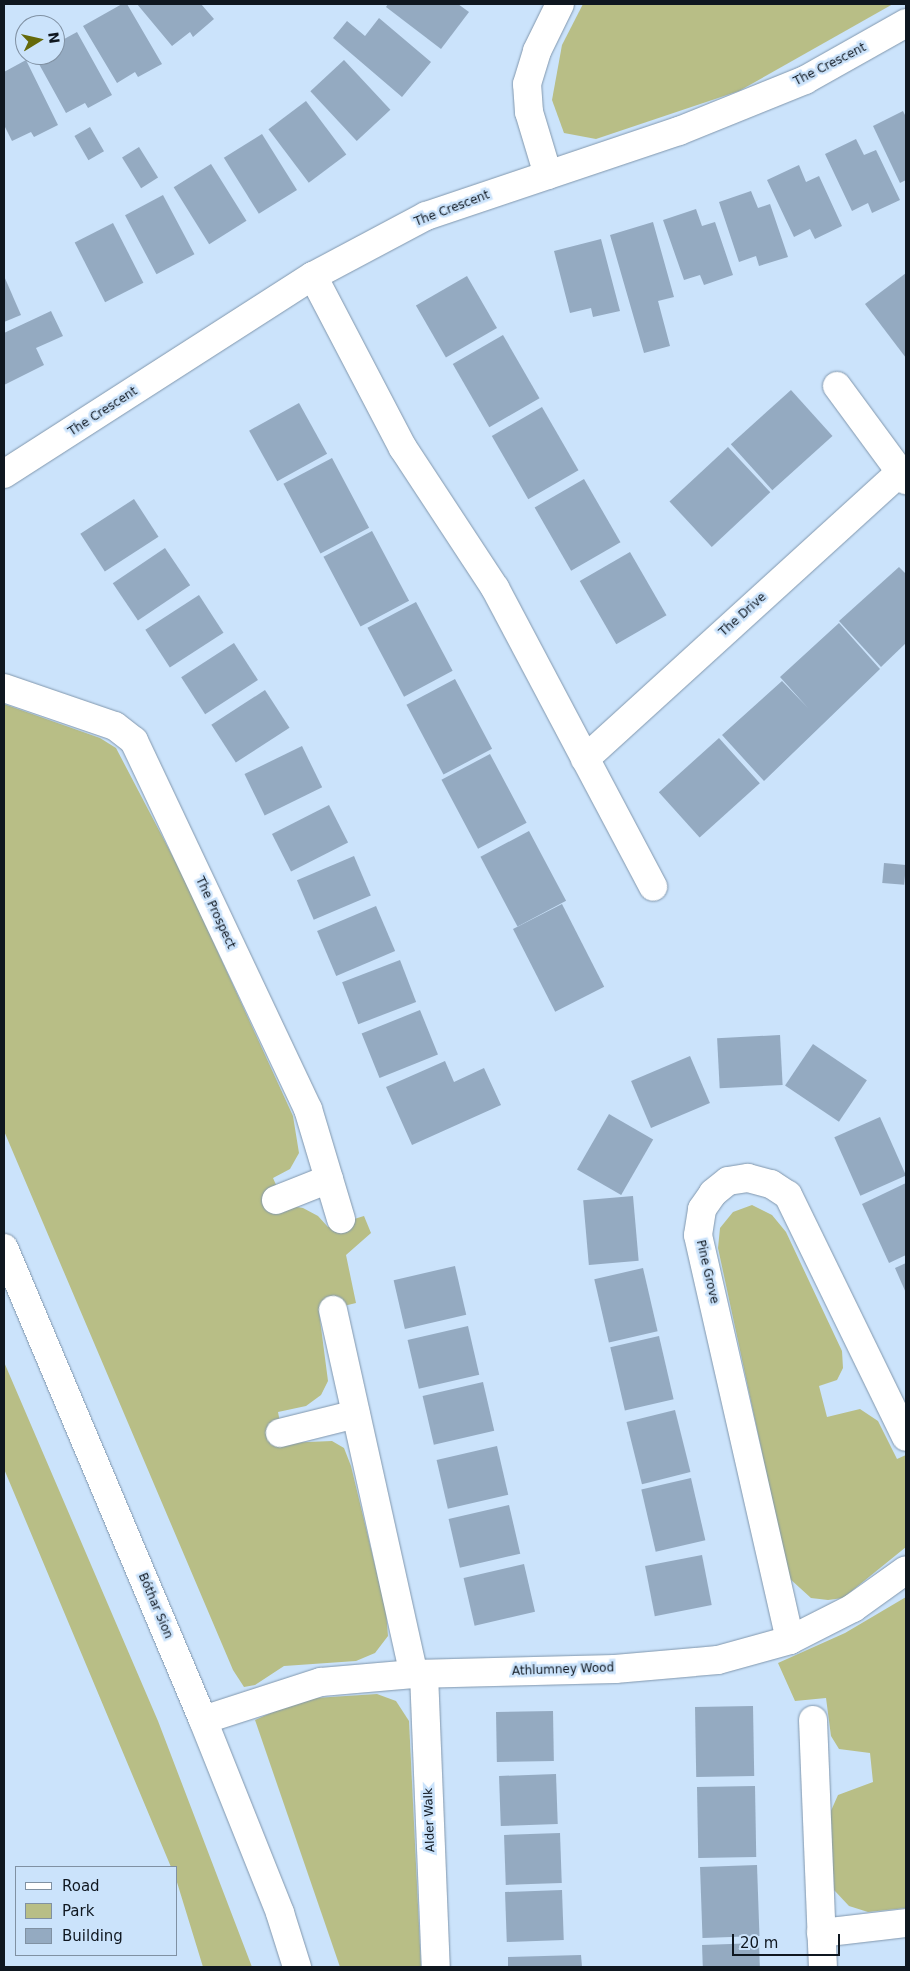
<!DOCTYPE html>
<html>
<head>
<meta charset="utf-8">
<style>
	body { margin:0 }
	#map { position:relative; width:910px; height:1971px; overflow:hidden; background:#cbe3fb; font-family:"DejaVu Sans",sans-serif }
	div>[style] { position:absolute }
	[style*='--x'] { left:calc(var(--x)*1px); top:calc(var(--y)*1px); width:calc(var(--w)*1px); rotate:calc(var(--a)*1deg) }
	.green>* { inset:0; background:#b8be86 }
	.building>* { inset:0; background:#94aac1; transform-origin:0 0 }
	.roads { filter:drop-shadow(0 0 1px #8197ad) drop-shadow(0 0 1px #8197ad) }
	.minor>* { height:28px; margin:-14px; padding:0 14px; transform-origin:14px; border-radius:14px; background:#fff }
	.tertiary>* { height:28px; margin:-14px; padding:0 14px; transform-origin:14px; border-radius:14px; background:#fff }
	span { translate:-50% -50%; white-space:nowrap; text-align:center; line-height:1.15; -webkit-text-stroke:5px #cbe3fb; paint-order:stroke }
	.street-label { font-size:12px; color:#0f1720 }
	.frame { position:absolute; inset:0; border:5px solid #0f1720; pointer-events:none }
	.legend { position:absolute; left:15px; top:1866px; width:162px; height:90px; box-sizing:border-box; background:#cbe3fb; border:1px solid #8091a3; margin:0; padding:6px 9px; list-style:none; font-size:15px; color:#0f1720 }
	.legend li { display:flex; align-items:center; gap:10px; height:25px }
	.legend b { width:25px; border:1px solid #8091a3 }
	.north { position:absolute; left:15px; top:15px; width:50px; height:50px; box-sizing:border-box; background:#cbe3fb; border:1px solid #8091a3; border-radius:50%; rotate:81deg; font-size:14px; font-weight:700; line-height:20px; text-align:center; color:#0f1720 }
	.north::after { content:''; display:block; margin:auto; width:18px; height:22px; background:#656909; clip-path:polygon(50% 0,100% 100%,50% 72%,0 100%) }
	.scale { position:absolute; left:732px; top:1934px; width:108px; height:22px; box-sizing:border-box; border:2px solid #0f1720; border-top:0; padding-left:6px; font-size:15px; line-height:18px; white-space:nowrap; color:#0f1720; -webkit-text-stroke:4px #cbe3fb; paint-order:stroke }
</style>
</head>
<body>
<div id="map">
	<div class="green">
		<i style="clip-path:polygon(583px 4px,893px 4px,739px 91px,596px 139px,564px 133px,552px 100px,562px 45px)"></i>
		<i style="clip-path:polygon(4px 704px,100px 738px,116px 748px,184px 878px,293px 1116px,299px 1153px,290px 1169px,273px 1178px,285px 1205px,303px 1208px,318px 1216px,328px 1227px,364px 1216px,371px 1233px,346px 1255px,356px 1303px,319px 1312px,328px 1381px,321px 1395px,306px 1406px,278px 1412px,284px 1443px,332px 1441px,344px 1448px,351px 1466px,386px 1611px,388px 1636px,375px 1653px,356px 1661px,284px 1666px,255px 1685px,244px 1687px,233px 1670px,4px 1131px)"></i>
		<i style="clip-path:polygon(752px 1205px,772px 1215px,786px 1232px,842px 1351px,843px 1368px,837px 1380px,819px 1386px,827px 1417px,860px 1409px,878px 1421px,897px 1459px,906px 1455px,906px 1547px,843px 1598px,828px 1600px,811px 1598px,789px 1578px,718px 1248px,720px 1228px,733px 1212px)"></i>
		<i style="clip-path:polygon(4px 1362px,158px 1721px,252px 1967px,203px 1967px,176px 1879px,176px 1867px,171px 1867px,4px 1469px)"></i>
		<i style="clip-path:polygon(906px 1597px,906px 1908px,868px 1912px,849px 1906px,834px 1890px,830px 1813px,838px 1795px,873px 1782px,870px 1753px,839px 1749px,831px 1736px,826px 1698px,795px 1701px,778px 1663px,845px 1633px)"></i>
		<i style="clip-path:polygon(377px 1694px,396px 1701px,409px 1721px,421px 1967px,340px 1967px,255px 1720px,284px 1707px,315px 1698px)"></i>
	</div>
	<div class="building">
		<i style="clip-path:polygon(122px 4px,127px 4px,162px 64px,138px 77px,135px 72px,117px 83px,83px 26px)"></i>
		<i style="clip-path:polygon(137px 4px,201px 4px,214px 19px,193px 37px,190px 32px,172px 46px)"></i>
		<i style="clip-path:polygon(388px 4px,458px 4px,469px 12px,441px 49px,386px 7px)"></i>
		<i style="clip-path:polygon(379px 18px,431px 62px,402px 97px,333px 38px,347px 21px,365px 36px)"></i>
		<i style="clip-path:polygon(77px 32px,112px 95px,88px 108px,85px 103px,66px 113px,34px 55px,55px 55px,55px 44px)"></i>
		<i style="clip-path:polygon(26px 60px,58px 125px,34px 137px,31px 132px,12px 141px,4px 125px,4px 72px)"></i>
		<i style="left:344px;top:60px;width:68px;height:46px;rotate:47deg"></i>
		<i style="left:306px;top:101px;width:67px;height:47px;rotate:53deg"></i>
		<i style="clip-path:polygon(903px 111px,906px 117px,906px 180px,900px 183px,873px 126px)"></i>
		<i style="left:90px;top:127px;width:28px;height:18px;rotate:60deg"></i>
		<i style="left:262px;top:134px;width:66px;height:45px;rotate:58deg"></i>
		<i style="clip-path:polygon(856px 139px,864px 155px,876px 150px,900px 200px,872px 213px,868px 203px,852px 211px,825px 154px)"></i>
		<i style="left:139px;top:147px;width:36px;height:20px;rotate:58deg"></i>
		<i style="left:211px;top:164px;width:67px;height:44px;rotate:58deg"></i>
		<i style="clip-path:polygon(799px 165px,806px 182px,819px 176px,842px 226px,815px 239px,810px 229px,794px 237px,767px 180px)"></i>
		<i style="clip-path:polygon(751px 191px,758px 208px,770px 204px,788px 257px,759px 266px,756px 256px,739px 262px,719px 202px)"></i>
		<i style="left:163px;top:195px;width:67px;height:43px;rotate:62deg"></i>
		<i style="clip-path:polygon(696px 209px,702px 226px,715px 222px,733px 275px,704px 285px,700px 275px,684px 280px,663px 220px)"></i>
		<i style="clip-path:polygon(653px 222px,674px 297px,658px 301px,670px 346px,644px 353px,610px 235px)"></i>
		<i style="left:113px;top:223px;width:67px;height:43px;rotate:63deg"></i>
		<i style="clip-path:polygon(601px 239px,620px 311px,593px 317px,591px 308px,570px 313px,554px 251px)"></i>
		<i style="clip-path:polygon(906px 273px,906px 358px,865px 304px)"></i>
		<i style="clip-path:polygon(4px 276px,21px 315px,4px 322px)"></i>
		<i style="left:467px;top:276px;width:60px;height:59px;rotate:60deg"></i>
		<i style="clip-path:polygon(51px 311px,63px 336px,36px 348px,44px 365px,4px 385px,4px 333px)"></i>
		<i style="left:503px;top:335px;width:73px;height:58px;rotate:60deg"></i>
		<i style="left:791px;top:390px;width:62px;height:81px;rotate:48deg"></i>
		<i style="left:299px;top:403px;width:58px;height:57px;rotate:61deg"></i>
		<i style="left:542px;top:407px;width:73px;height:58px;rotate:60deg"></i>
		<i style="left:728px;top:447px;width:62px;height:80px;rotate:47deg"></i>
		<i style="left:332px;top:458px;width:79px;height:55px;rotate:62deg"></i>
		<i style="left:584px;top:479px;width:73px;height:57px;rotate:60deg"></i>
		<i style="left:134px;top:499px;width:45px;height:64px;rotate:57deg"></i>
		<i style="left:372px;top:531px;width:79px;height:55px;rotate:62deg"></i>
		<i style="left:165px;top:548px;width:45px;height:63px;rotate:56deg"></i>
		<i style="left:630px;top:552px;width:73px;height:58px;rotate:60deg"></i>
		<i style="clip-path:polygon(899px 567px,906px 574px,906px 643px,881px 667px,839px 621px)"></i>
		<i style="left:199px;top:595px;width:45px;height:64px;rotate:57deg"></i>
		<i style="left:416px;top:602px;width:78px;height:55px;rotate:62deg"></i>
		<i style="clip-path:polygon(839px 623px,880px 669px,764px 781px,722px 735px,782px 681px,808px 708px,780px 677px)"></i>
		<i style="left:234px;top:643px;width:44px;height:63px;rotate:57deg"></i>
		<i style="left:455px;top:679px;width:79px;height:55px;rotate:62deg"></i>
		<i style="left:265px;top:690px;width:45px;height:64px;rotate:57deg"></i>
		<i style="left:719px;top:738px;width:61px;height:81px;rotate:48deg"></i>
		<i style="left:302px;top:746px;width:46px;height:64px;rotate:64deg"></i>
		<i style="left:490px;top:754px;width:78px;height:55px;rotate:62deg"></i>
		<i style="left:329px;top:805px;width:42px;height:64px;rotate:63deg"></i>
		<i style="left:529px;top:831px;width:79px;height:55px;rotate:62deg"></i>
		<i style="left:354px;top:856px;width:43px;height:62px;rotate:67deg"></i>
		<i style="left:884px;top:863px;width:22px;height:20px;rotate:5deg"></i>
		<i style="left:562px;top:904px;width:93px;height:55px;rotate:63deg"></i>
		<i style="left:376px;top:906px;width:49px;height:64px;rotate:67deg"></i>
		<i style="left:400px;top:960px;width:45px;height:62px;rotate:69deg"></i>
		<i style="left:420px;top:1010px;width:48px;height:63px;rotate:68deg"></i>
		<i style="left:780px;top:1035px;width:50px;height:63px;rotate:87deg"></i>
		<i style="left:813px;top:1044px;width:65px;height:50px;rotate:34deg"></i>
		<i style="left:690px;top:1056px;width:51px;height:64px;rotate:67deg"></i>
		<i style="clip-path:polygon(445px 1061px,454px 1082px,484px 1068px,501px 1105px,412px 1145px,386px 1087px)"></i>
		<i style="left:609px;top:1114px;width:51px;height:64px;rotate:30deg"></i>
		<i style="left:880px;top:1117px;width:64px;height:50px;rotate:66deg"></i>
		<i style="clip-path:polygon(906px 1183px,906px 1255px,889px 1263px,862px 1204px)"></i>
		<i style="left:633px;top:1196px;width:65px;height:50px;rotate:85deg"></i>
		<i style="clip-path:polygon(906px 1263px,906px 1293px,895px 1268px)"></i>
		<i style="left:455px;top:1266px;width:50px;height:63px;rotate:77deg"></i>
		<i style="left:643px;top:1268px;width:65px;height:50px;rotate:77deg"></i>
		<i style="left:468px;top:1326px;width:50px;height:62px;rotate:77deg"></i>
		<i style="left:659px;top:1336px;width:65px;height:50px;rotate:77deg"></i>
		<i style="left:483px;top:1382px;width:50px;height:62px;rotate:77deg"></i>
		<i style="left:675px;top:1410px;width:64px;height:50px;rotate:76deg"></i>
		<i style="left:497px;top:1446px;width:50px;height:62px;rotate:77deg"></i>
		<i style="left:691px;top:1478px;width:64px;height:51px;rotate:77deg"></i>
		<i style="left:509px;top:1505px;width:50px;height:62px;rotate:77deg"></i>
		<i style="left:702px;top:1555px;width:51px;height:58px;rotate:79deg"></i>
		<i style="left:524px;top:1564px;width:49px;height:62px;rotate:77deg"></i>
		<i style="left:753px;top:1706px;width:70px;height:58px;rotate:89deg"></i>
		<i style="left:553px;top:1711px;width:50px;height:57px;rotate:89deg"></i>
		<i style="left:556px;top:1774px;width:50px;height:57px;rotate:88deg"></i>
		<i style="left:755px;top:1786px;width:71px;height:58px;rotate:89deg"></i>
		<i style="left:560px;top:1833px;width:50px;height:56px;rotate:88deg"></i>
		<i style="left:757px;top:1865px;width:71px;height:57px;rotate:88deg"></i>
		<i style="left:562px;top:1890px;width:50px;height:57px;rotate:88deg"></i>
		<i style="left:759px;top:1943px;width:24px;height:57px;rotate:88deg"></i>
		<i style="clip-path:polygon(581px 1955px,582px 1967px,508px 1967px,508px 1957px)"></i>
	</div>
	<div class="roads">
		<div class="minor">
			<i style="--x:548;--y:175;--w:66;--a:-106.8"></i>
			<i style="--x:529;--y:112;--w:28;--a:-94"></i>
			<i style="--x:527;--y:84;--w:34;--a:-73"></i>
			<i style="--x:537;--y:51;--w:52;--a:-63.9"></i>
			<i style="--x:313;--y:276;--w:194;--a:62.4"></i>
			<i style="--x:403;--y:448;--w:168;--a:56.7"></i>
			<i style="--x:495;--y:588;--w:338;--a:62.1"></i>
			<i style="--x:837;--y:386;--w:117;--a:53.7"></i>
			<i style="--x:4;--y:474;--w:367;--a:-32.7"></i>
			<i style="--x:313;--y:276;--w:128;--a:-28"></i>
			<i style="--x:426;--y:216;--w:267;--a:-18.6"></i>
			<i style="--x:679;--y:131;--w:136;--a:-22"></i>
			<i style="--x:805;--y:80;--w:116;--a:-29.4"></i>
			<i style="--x:4;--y:688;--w:117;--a:18.9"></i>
			<i style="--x:115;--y:726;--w:24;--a:38"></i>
			<i style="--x:134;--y:741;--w:407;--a:64.7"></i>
			<i style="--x:308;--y:1109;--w:115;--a:73.3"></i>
			<i style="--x:585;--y:759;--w:426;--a:-42.3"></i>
			<i style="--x:276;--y:1200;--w:57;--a:-21.6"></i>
			<i style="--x:333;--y:1310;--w:373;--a:77.5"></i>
			<i style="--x:280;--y:1433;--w:78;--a:-14"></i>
			<i style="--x:790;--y:1640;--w:415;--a:-102.8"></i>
			<i style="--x:698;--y:1235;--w:26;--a:-81"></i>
			<i style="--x:702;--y:1209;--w:19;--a:-55"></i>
			<i style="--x:713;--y:1193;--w:19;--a:-39"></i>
			<i style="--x:728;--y:1181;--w:20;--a:-9"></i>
			<i style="--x:748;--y:1178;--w:24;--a:15"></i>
			<i style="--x:771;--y:1184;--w:20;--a:33"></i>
			<i style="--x:788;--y:1195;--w:269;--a:64"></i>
			<i style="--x:424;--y:1674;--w:293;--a:87.7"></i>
			<i style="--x:203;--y:1720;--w:124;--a:-17.9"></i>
			<i style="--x:321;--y:1682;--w:93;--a:-4.9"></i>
			<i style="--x:414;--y:1674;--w:201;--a:-1.4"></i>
			<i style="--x:615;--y:1669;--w:103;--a:-5"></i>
			<i style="--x:718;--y:1660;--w:75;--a:-15.5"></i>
			<i style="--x:790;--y:1640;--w:71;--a:-26.9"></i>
			<i style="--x:853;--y:1608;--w:65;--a:-35.6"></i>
			<i style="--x:813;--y:1720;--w:247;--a:87.7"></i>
			<i style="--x:821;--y:1933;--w:86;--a:-6.7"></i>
		</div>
		<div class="tertiary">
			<i style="--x:4;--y:1248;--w:512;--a:67.14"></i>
			<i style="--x:203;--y:1720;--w:208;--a:68.2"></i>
			<i style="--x:280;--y:1913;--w:57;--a:72.5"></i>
		</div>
	</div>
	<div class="street-label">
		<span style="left:830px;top:65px;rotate:-27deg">The Crescent</span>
		<span style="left:452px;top:209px;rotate:-21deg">The Crescent</span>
		<span style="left:103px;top:412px;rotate:-33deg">The Crescent</span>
		<span style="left:743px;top:615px;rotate:-42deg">The Drive</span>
		<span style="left:215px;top:913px;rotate:65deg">The Prospect</span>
		<span style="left:707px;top:1272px;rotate:77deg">Pine Grove</span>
		<span style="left:155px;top:1606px;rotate:67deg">Bóthar Sion</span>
		<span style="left:563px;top:1670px;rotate:-2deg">Athlumney Wood</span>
		<span style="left:430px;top:1820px;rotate:-92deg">Alder Walk</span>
	</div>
	<div class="frame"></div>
	<ul class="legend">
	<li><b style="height:6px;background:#fff"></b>Road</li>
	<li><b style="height:14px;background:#b8be86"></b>Park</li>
	<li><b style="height:14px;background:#94aac1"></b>Building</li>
	</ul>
	<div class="north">N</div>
	<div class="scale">20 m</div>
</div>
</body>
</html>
